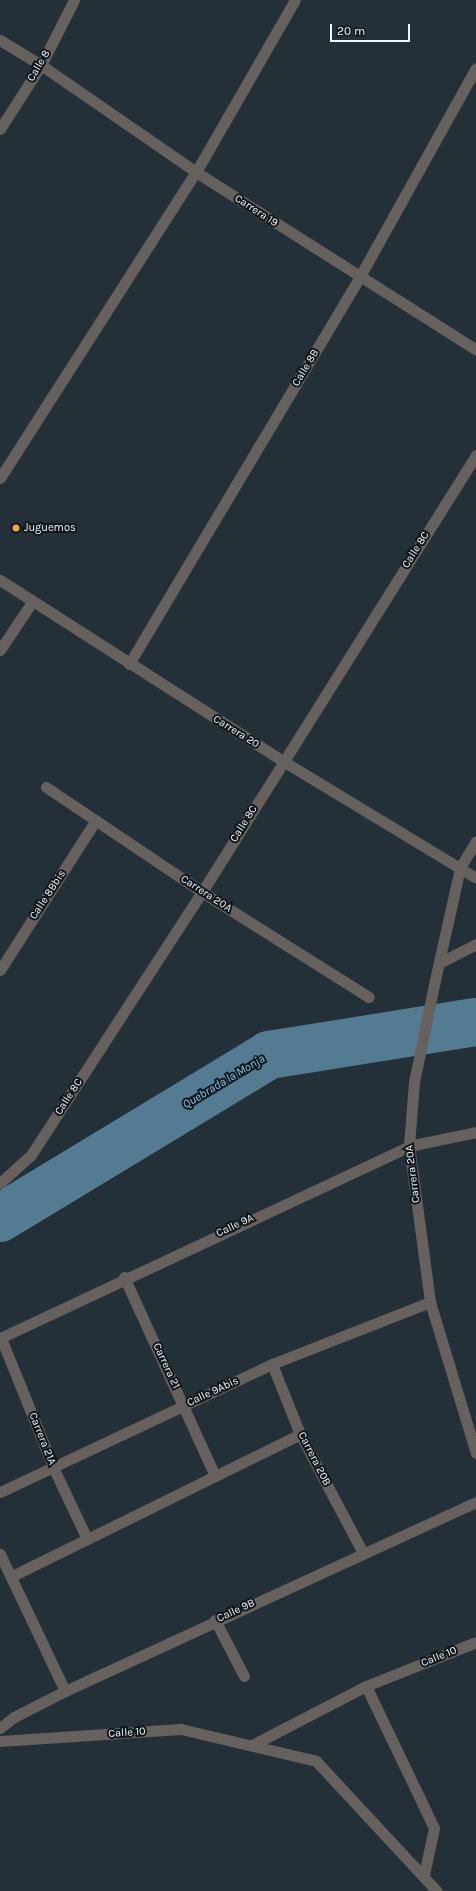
<!DOCTYPE html>
<html>
<head>
<meta charset="utf-8">
<style>
	body { margin:0 }
	#map { position:relative; width:476px; height:1891px; overflow:hidden; background:#233038; font-family:Karla,sans-serif }
	div>[style] { position:absolute }
	[style*='--x'] { left:calc(var(--x)*1px); top:calc(var(--y)*1px); width:calc(var(--w)*1px); rotate:calc(var(--a)*1deg) }
	.river>* { height:48px; margin:-24px; padding:0 24px; transform-origin:24px; border-radius:24px; background:#537b91 }
	.minor>* { height:11px; margin:-5.5px; padding:0 5.5px; transform-origin:5.5px; border-radius:5.5px; background:#66615c }
	.tertiary>* { height:11px; margin:-5.5px; padding:0 5.5px; transform-origin:5.5px; border-radius:5.5px; background:#66615c }
	.dots>* { width:11px; height:11px; translate:-50% -50%; box-sizing:border-box; border:2px solid #11171b; border-radius:50% }
	span { translate:-50% -50%; white-space:nowrap; text-align:center; line-height:1.15; -webkit-text-stroke:4px #11171b; paint-order:stroke }
	.street-label { font-size:11px; color:#edf5fa }
	.poi-label { font-size:11px; color:#edf5fa }
	.left { translate:0 -50%; text-align:left }
	.water-label { font-size:12px; color:#85c8ed; font-style:italic }
	.scale { position:absolute; left:330px; top:24px; width:80px; height:18px; box-sizing:border-box; border:2px solid #edf5fa; border-top:0; padding-left:5px; font-size:12px; line-height:14px; white-space:nowrap; color:#edf5fa; -webkit-text-stroke:3px #11171b; paint-order:stroke }
</style>
</head>
<body>
<div id="map">
	<div class="river">
		<i style="--x:0;--y:1218;--w:315;--a:-31.2"></i>
		<i style="--x:269;--y:1055;--w:210;--a:-9.1"></i>
	</div>
	<div class="minor">
		<i style="--x:41;--y:65;--w:188;--a:34.6"></i>
		<i style="--x:196;--y:172;--w:332;--a:32.4"></i>
		<i style="--x:0;--y:129;--w:76;--a:-57.4"></i>
		<i style="--x:41;--y:65;--w:73;--a:-63.1"></i>
		<i style="--x:0;--y:478;--w:363;--a:-57.4"></i>
		<i style="--x:196;--y:172;--w:198;--a:-60.1"></i>
		<i style="--x:0;--y:580;--w:336;--a:32.6"></i>
		<i style="--x:283;--y:761;--w:226;--a:31.2"></i>
		<i style="--x:0;--y:650;--w:58;--a:-56.3"></i>
		<i style="--x:129;--y:664;--w:449;--a:-59.2"></i>
		<i style="--x:359;--y:278;--w:240;--a:-60.9"></i>
		<i style="--x:46;--y:787;--w:188;--a:33.9"></i>
		<i style="--x:202;--y:892;--w:197;--a:32.2"></i>
		<i style="--x:476;--y:841;--w:31;--a:121"></i>
		<i style="--x:460;--y:868;--w:115;--a:102.6"></i>
		<i style="--x:435;--y:980;--w:104;--a:101.6"></i>
		<i style="--x:414;--y:1082;--w:64;--a:94.5"></i>
		<i style="--x:409;--y:1146;--w:157;--a:82.3"></i>
		<i style="--x:430;--y:1302;--w:158;--a:73.1"></i>
		<i style="--x:439;--y:963;--w:42;--a:-27.2"></i>
		<i style="--x:0;--y:970;--w:178;--a:-57.4"></i>
		<i style="--x:0;--y:1183;--w:42;--a:-42.1"></i>
		<i style="--x:31;--y:1155;--w:314;--a:-57"></i>
		<i style="--x:202;--y:892;--w:516;--a:-57.91"></i>
		<i style="--x:124;--y:1277;--w:219;--a:65.4"></i>
		<i style="--x:0;--y:1338;--w:452;--a:-25.1"></i>
		<i style="--x:409;--y:1146;--w:68;--a:-11.8"></i>
		<i style="--x:1;--y:1338;--w:139;--a:68"></i>
		<i style="--x:53;--y:1467;--w:80;--a:64.7"></i>
		<i style="--x:272;--y:1364;--w:75;--a:68.2"></i>
		<i style="--x:300;--y:1434;--w:132;--a:62.1"></i>
		<i style="--x:0;--y:1492;--w:301;--a:-25.2"></i>
		<i style="--x:272;--y:1364;--w:170;--a:-21.4"></i>
		<i style="--x:0;--y:1554;--w:152;--a:64.6"></i>
		<i style="--x:12;--y:1576;--w:321;--a:-26.2"></i>
		<i style="--x:215;--y:1620;--w:63;--a:62.6"></i>
		<i style="--x:366;--y:1686;--w:157;--a:64.4"></i>
		<i style="--x:434;--y:1828;--w:48;--a:102"></i>
		<i style="--x:0;--y:1728;--w:18;--a:-38"></i>
		<i style="--x:14;--y:1717;--w:57;--a:-27"></i>
		<i style="--x:65;--y:1691;--w:452;--a:-24.7"></i>
		<i style="--x:0;--y:1741;--w:181;--a:-3.8"></i>
		<i style="--x:181;--y:1729;--w:139;--a:13.3"></i>
		<i style="--x:316;--y:1761;--w:178;--a:47.1"></i>
		<i style="--x:252;--y:1745;--w:128;--a:-27.4"></i>
		<i style="--x:366;--y:1686;--w:118;--a:-21.8"></i>
	</div>
	<div class="tertiary">
		<i style="--x:0;--y:40;--w:48;--a:31.4"></i>
	</div>
	<div class="dots">
		<i style="left:16px;top:528px;background:#f4a344"></i>
	</div>
	<div class="street-label">
		<span style="left:39px;top:66px;rotate:-60deg">Calle 8</span>
		<span style="left:256px;top:211px;rotate:33deg">Carrera 19</span>
		<span style="left:306px;top:368px;rotate:-59deg">Calle 8B</span>
		<span style="left:416px;top:550px;rotate:-58deg">Calle 8C</span>
		<span style="left:236px;top:732px;rotate:32deg">Carrera 20</span>
		<span style="left:244px;top:824px;rotate:-58deg">Calle 8C</span>
		<span style="left:206px;top:894px;rotate:33deg">Carrera 20A</span>
		<span style="left:48px;top:895px;rotate:-57deg">Calle 8Bbis</span>
		<span style="left:69px;top:1097px;rotate:-57deg">Calle 8C</span>
		<span style="left:413px;top:1174px;rotate:-97deg">Carrera 20A</span>
		<span style="left:235px;top:1226px;rotate:-25deg">Calle 9A</span>
		<span style="left:166px;top:1366px;rotate:65deg">Carrera 21</span>
		<span style="left:213px;top:1392px;rotate:-25deg">Calle 9Abis</span>
		<span style="left:42px;top:1439px;rotate:68deg">Carrera 21A</span>
		<span style="left:314px;top:1459px;rotate:63deg">Carrera 20B</span>
		<span style="left:236px;top:1611px;rotate:-25deg">Calle 9B</span>
		<span style="left:439px;top:1657px;rotate:-22deg">Calle 10</span>
		<span style="left:127px;top:1733px;rotate:-4deg">Calle 10</span>
	</div>
	<div class="poi-label">
		<span class="left" style="left:24px;top:528px">Juguemos</span>
	</div>
	<div class="water-label">
		<span style="left:224px;top:1082px;rotate:-31deg">Quebrada la Monja</span>
	</div>
	<div class="scale">20 m</div>
</div>
</body>
</html>
